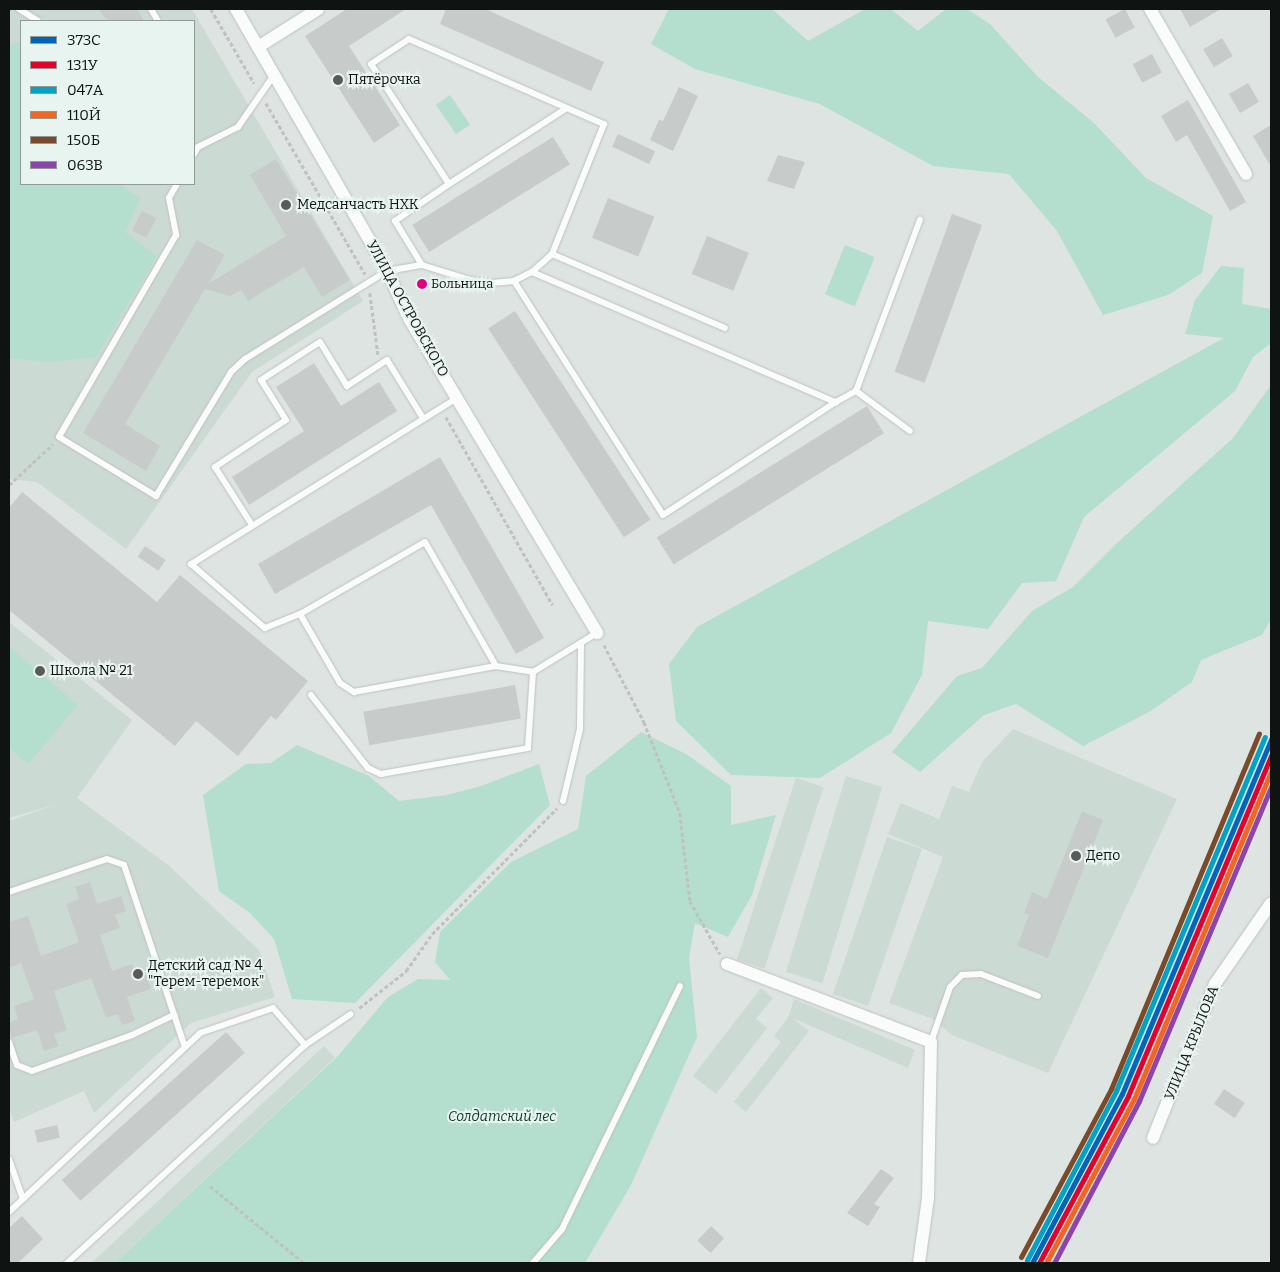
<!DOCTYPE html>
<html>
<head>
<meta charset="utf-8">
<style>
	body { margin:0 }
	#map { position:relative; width:1280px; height:1272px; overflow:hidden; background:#dee4e1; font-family:Bitter,serif }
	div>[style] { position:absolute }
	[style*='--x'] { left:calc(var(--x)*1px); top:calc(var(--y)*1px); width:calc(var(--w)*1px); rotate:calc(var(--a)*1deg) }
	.built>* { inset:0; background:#ccdad4; transform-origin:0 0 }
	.green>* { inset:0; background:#b4decd; transform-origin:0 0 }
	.building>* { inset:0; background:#c7ccca; transform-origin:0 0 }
	.path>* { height:2.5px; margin-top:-1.25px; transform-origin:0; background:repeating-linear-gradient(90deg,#bfc2c0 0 4px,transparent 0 6.5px) }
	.roads { filter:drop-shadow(0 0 1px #bdc2bf) drop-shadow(0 0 1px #bdc2bf) }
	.lane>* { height:6px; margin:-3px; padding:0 3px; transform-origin:3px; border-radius:3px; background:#fafbfa }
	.street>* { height:12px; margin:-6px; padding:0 6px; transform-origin:6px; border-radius:6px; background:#fafbfa }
	.rail-1>* { height:5px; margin:-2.5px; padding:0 2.5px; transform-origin:2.5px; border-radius:2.5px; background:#0065bd }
	.rail-2>* { height:5px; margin:-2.5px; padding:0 2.5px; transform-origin:2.5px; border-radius:2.5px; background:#e4002b }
	.rail-3>* { height:5px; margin:-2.5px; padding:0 2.5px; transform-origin:2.5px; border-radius:2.5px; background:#01a2c5 }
	.rail-4>* { height:5px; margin:-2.5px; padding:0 2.5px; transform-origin:2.5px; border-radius:2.5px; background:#f26522 }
	.rail-5>* { height:5px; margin:-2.5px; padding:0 2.5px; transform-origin:2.5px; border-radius:2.5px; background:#7a4b2a }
	.rail-6>* { height:5px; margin:-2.5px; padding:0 2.5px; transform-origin:2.5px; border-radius:2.5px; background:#8e44ad }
	.dots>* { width:14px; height:14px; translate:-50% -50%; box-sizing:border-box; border:2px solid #e8f4ef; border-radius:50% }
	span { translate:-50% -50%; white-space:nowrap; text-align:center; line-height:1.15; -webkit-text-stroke:4px #e8f4ef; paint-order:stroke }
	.bus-label { font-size:13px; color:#0f1311 }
	.left { translate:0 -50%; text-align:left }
	.poi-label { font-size:14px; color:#0f1311 }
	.street-label { font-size:14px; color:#0f1311 }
	.park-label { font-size:14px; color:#0a3a2b; font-style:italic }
	.frame { position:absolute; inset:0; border:10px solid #0f1311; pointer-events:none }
	.legend { position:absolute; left:20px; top:20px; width:175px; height:165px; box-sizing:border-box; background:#e8f4ef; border:1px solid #919a96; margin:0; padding:6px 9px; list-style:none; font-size:15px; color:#0f1311 }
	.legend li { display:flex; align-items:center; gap:10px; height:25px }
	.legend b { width:25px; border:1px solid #919a96 }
</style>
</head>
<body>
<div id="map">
	<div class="built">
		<i style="clip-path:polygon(evenodd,9px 9px,192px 9px,363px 301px,252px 372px,126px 549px,37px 482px,9px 479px,9px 9px,21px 21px,194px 21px,194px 184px,21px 184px,21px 21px)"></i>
		<i style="clip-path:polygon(9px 622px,132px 720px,77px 798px,168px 865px,259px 950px,275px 997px,191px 1023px,94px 1113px,84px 1091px,14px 1122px,9px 1109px,9px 821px,57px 804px,9px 818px)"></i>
		<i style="clip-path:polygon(1013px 729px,1177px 799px,1048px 1073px,952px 1035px,933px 1019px,889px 1003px,943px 857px,888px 834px,901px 803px,939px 819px,952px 786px,969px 792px,982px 762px)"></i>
		<i style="left:846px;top:776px;width:38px;height:205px;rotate:17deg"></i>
		<i style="left:796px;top:778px;width:29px;height:191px;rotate:18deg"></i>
		<i style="left:887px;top:837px;width:37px;height:166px;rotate:19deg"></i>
		<i style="clip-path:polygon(761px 988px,773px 998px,756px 1019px,767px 1028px,716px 1094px,693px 1076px)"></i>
		<i style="clip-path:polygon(794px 999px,915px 1050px,908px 1068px,792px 1018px,809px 1031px,746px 1112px,734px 1102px,781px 1042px,774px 1036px,789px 1016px)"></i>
		<i style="left:324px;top:1046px;width:16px;height:321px;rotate:47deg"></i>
	</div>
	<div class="green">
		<i style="clip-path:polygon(669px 9px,772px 9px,808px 41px,865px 9px,891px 9px,918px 31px,946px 9px,967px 9px,990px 24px,1038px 77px,1094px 123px,1146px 178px,1213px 216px,1202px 273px,1168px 295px,1103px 315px,1057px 231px,1009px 174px,933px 166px,820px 104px,695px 69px,651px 44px)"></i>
		<i style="clip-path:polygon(21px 41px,21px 184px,124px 184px,123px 187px,141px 198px,125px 232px,157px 256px,96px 357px,49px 362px,9px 358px,9px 46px)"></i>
		<i style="left:450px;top:95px;width:36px;height:17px;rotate:56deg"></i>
		<i style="left:845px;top:245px;width:32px;height:53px;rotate:22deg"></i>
		<i style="clip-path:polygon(1221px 266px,1244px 268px,1242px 304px,1271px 309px,1271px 343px,1253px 357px,1235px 391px,1084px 517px,1056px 581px,1022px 583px,988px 629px,928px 621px,922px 675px,891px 733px,820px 778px,731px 775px,676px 721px,669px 664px,697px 627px,1224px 338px,1185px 334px,1195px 300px)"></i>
		<i style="clip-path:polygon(1271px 385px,1271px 619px,1262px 635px,1201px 660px,1192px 682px,1149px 712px,1083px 746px,1016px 704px,984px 715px,920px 772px,892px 752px,957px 676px,982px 668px,1032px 611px,1073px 587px,1117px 543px,1233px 438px)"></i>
		<i style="clip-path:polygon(9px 647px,78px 705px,28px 764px,9px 748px)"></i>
		<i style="clip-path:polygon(641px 732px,686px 754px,731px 786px,731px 825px,776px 815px,752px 895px,728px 937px,695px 923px,689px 958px,697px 1037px,631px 1185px,585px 1263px,115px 1263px,337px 1057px,388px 997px,418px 979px,450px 980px,435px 962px,440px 932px,511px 862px,578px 829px,586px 776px)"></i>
		<i style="clip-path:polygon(297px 745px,369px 776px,399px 801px,447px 795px,481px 786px,539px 764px,550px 805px,355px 1003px,292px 999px,274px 939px,250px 913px,219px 891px,203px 795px,246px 764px,271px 763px)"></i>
	</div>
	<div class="building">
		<i style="clip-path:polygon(99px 9px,137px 9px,144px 21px,107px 21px)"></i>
		<i style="clip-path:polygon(347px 9px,406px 9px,349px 46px,400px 125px,374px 143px,305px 36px)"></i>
		<i style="clip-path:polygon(446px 9px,485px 9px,604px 62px,591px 91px,440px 24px)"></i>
		<i style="left:1125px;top:9px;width:21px;height:22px;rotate:62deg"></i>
		<i style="clip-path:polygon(1180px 9px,1221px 9px,1190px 27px)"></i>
		<i style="left:1222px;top:38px;width:21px;height:22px;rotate:59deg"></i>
		<i style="left:1152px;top:54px;width:21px;height:22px;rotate:62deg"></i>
		<i style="left:1248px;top:83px;width:22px;height:22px;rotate:60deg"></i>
		<i style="clip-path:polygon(679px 87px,698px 96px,673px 151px,650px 140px,659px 120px,663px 121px)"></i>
		<i style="clip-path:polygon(1188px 100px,1246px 202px,1230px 211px,1187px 135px,1176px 142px,1161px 116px)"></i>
		<i style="clip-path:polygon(1271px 125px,1271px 167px,1253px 136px)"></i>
		<i style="left:618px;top:134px;width:41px;height:14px;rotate:25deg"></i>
		<i style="left:553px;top:137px;width:32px;height:166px;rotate:58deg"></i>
		<i style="clip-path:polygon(778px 155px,805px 162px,794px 189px,767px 181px)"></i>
		<i style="clip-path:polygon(276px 159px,350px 280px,322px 297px,304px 267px,248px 301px,241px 290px,230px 296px,205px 289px,125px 424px,160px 446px,146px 471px,83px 433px,197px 240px,225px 255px,208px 284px,286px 236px,250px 175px)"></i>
		<i style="left:608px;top:198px;width:50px;height:43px;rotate:22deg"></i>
		<i style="left:142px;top:211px;width:16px;height:22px;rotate:27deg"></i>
		<i style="left:952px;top:214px;width:32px;height:168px;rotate:20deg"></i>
		<i style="left:707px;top:236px;width:45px;height:41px;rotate:22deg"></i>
		<i style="left:515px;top:311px;width:249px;height:32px;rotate:57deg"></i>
		<i style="clip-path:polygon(314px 363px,341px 406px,379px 382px,397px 411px,249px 505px,232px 477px,304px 431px,276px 387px)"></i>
		<i style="left:867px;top:406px;width:32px;height:248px;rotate:58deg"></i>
		<i style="clip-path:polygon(440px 457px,544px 638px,516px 654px,431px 505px,275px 594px,258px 564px)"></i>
		<i style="clip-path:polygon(22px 492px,157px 602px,180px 575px,308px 681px,276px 720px,271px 716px,238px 756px,196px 721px,175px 746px,9px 610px,9px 508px)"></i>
		<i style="left:145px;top:546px;width:25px;height:13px;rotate:34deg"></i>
		<i style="left:515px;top:685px;width:34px;height:154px;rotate:80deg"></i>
		<i style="clip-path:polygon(1082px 811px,1103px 820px,1048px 958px,1017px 946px,1029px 915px,1024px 913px,1032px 892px,1047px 899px)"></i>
		<i style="clip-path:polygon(90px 882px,97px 904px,121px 896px,126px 911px,115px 915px,120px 928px,100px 935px,112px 971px,132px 964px,136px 977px,146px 974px,151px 989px,127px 997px,135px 1021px,122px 1025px,118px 1014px,106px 1018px,91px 978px,54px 991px,67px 1030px,54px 1034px,59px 1046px,44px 1051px,37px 1030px,12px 1038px,9px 1028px,9px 1023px,18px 1019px,14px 1006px,34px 999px,21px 963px,9px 968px,9px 922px,28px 916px,41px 956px,79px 942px,66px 904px,79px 899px,75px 887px)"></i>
		<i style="left:226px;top:1032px;width:28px;height:221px;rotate:48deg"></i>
		<i style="left:1224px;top:1089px;width:25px;height:18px;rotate:34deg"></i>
		<i style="left:57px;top:1125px;width:13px;height:23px;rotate:77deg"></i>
		<i style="clip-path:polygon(881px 1169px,894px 1178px,874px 1204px,880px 1207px,868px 1226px,847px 1213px)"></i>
		<i style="clip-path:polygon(22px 1216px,43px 1239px,18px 1263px,9px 1263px,9px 1228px)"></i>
		<i style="left:711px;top:1226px;width:18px;height:20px;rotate:43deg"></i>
	</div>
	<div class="path">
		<i style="--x:211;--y:9;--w:86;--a:59.8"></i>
		<i style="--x:266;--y:103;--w:198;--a:59.9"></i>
		<i style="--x:370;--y:293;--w:62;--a:82.5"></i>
		<i style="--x:446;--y:417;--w:216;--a:60.4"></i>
		<i style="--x:9;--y:485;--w:60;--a:-43"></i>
		<i style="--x:604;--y:645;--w:87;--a:62.5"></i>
		<i style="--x:644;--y:722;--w:98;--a:68.4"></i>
		<i style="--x:680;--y:813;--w:89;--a:83.5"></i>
		<i style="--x:690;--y:901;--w:61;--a:60.5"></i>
		<i style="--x:359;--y:1008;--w:60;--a:-38.2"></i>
		<i style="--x:406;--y:971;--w:45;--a:-54.9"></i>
		<i style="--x:432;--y:934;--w:177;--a:-45.2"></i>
		<i style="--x:210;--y:1186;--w:122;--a:39.3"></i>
	</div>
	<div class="roads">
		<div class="lane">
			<i style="--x:19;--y:9;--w:22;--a:32"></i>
			<i style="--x:151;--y:9;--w:14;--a:60"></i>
			<i style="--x:194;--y:154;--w:8;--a:-60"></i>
			<i style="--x:198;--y:147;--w:45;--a:-26.6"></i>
			<i style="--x:238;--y:127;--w:63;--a:-55.3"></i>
			<i style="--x:177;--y:184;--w:16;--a:120"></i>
			<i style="--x:169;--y:198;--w:38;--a:79"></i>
			<i style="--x:176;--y:235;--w:233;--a:120.1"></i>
			<i style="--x:59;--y:437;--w:114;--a:31.3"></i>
			<i style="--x:156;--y:496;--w:145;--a:-58.8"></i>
			<i style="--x:231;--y:372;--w:19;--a:-43"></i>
			<i style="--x:245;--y:359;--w:167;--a:-31.8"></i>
			<i style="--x:387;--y:271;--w:36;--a:-10"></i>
			<i style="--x:422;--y:265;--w:50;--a:17.4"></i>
			<i style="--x:470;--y:280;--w:21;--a:8"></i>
			<i style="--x:491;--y:283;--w:23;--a:-5"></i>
			<i style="--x:514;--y:281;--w:20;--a:-27"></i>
			<i style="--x:532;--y:272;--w:27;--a:-42"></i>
			<i style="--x:552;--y:254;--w:188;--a:23.2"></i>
			<i style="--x:449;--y:184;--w:140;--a:-32.8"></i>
			<i style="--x:422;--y:265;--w:52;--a:-121.5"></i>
			<i style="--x:395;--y:221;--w:65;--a:-34.4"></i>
			<i style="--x:449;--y:184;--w:143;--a:-123"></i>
			<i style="--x:371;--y:64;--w:45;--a:-33.3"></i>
			<i style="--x:409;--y:39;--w:213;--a:23.6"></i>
			<i style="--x:604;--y:124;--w:140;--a:111.8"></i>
			<i style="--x:532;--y:272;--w:331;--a:23.2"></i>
			<i style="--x:836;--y:402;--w:23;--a:-29"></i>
			<i style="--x:856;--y:391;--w:183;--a:-69.5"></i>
			<i style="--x:514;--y:281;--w:277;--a:57.5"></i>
			<i style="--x:663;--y:515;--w:207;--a:-33.2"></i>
			<i style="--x:856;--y:391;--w:67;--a:36.5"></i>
			<i style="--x:457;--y:398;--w:314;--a:148"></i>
			<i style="--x:191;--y:564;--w:98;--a:40.9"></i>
			<i style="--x:265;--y:628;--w:38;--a:-22"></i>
			<i style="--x:300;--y:614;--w:144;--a:-29.9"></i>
			<i style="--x:425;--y:542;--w:143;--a:60.2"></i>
			<i style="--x:252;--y:525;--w:69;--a:-122.5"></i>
			<i style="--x:215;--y:467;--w:85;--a:-33.5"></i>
			<i style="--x:286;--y:420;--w:47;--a:-122"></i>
			<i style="--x:261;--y:380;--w:70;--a:-32.8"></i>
			<i style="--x:320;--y:342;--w:52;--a:58.5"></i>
			<i style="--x:347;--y:386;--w:48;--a:-33"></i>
			<i style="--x:387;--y:360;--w:68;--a:58.2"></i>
			<i style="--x:300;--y:614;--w:80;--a:59.9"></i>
			<i style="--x:340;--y:683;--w:17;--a:33"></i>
			<i style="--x:354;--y:692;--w:144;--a:-10.4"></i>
			<i style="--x:496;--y:666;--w:37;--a:9"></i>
			<i style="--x:311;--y:695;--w:93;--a:52"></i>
			<i style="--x:368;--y:768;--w:14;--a:25"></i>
			<i style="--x:381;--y:774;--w:149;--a:-10"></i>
			<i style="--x:528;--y:748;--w:76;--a:-86.2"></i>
			<i style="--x:533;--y:672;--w:75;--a:-31.4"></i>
			<i style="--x:563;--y:801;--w:74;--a:-76.7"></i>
			<i style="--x:580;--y:729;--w:86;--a:-89.3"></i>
			<i style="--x:9;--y:892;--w:103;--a:-18.6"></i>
			<i style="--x:107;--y:859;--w:18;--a:19"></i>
			<i style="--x:124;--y:865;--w:192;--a:71.5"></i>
			<i style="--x:9;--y:1042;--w:24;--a:71"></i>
			<i style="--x:17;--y:1065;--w:16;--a:22"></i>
			<i style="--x:32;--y:1071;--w:106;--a:-19.8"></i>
			<i style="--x:132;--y:1035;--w:47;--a:-25.5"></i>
			<i style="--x:931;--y:1042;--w:58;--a:-70.9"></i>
			<i style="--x:950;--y:987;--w:17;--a:-45"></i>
			<i style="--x:962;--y:975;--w:19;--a:-3"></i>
			<i style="--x:981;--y:974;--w:61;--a:21.1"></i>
			<i style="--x:305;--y:1045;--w:55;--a:-34"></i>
			<i style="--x:9;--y:1159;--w:42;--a:70.7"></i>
			<i style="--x:9;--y:1212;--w:262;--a:-43.1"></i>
			<i style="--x:200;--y:1033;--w:77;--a:-18.9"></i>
			<i style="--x:273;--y:1008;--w:49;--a:49.1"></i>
			<i style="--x:305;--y:1045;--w:323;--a:137.5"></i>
			<i style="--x:533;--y:1263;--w:45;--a:-49.5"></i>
			<i style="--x:562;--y:1229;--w:270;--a:-64.1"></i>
		</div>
		<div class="street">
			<i style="--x:236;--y:9;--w:302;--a:60"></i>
			<i style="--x:387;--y:271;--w:54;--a:64.9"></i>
			<i style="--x:410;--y:320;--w:365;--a:59.1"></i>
			<i style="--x:1150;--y:9;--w:191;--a:59.8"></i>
			<i style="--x:258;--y:47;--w:71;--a:-32.3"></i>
			<i style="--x:727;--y:964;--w:218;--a:20.9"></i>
			<i style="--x:931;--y:1042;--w:156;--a:91.1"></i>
			<i style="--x:928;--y:1198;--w:66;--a:97.9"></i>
			<i style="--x:1153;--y:1138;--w:166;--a:-68.1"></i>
			<i style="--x:1215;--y:984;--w:98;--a:-55.3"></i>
		</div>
	</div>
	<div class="rail-1">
		<i style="--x:1032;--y:1263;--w:191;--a:-62"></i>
		<i style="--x:1122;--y:1094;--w:385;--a:-67.2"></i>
	</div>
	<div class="rail-2">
		<i style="--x:1039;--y:1263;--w:189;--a:-61.9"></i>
		<i style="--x:1128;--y:1096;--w:370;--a:-67.2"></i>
	</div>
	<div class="rail-3">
		<i style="--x:1027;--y:1260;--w:191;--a:-62.2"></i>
		<i style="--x:1116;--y:1091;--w:384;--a:-67.2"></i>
	</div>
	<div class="rail-4">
		<i style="--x:1046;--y:1263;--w:186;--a:-61.8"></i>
		<i style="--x:1134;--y:1099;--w:355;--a:-67.3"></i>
	</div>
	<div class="rail-5">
		<i style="--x:1021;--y:1257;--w:191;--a:-61.8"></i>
		<i style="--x:1111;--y:1089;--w:385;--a:-67.4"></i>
	</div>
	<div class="rail-6">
		<i style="--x:1054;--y:1263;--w:183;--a:-62.3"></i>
		<i style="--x:1139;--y:1101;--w:341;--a:-67.2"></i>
	</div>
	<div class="dots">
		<i style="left:338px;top:80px;background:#575c5a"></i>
		<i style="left:286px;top:205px;background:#575c5a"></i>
		<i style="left:422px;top:284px;background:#e5007d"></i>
		<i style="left:40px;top:671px;background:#575c5a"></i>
		<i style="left:1076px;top:856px;background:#575c5a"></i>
		<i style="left:138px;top:974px;background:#575c5a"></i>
	</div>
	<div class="bus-label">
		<span class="left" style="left:431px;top:284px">Больница</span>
	</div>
	<div class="poi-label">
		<span class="left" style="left:348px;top:80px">Пятёрочка</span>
		<span class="left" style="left:297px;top:205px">Медсанчасть НХК</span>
		<span class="left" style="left:50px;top:671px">Школа № 21</span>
		<span class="left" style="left:1086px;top:856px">Депо</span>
		<span class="left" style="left:148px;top:974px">Детский сад № 4<br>"Терем-теремок"</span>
	</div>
	<div class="street-label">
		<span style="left:407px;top:309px;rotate:61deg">УЛИЦА ОСТРОВСКОГО</span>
		<span style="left:1192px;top:1043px;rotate:-68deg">УЛИЦА КРЫЛОВА</span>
	</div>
	<div class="park-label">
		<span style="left:502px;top:1117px">Солдатский лес</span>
	</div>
	<div class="frame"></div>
	<ul class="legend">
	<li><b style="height:6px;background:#0065bd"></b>373C</li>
	<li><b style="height:6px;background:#e4002b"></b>131У</li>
	<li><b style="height:6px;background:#01a2c5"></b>047А</li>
	<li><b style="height:6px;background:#f26522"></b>110Й</li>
	<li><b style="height:6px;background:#7a4b2a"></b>150Б</li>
	<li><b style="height:6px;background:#8e44ad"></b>063В</li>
	</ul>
</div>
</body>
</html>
